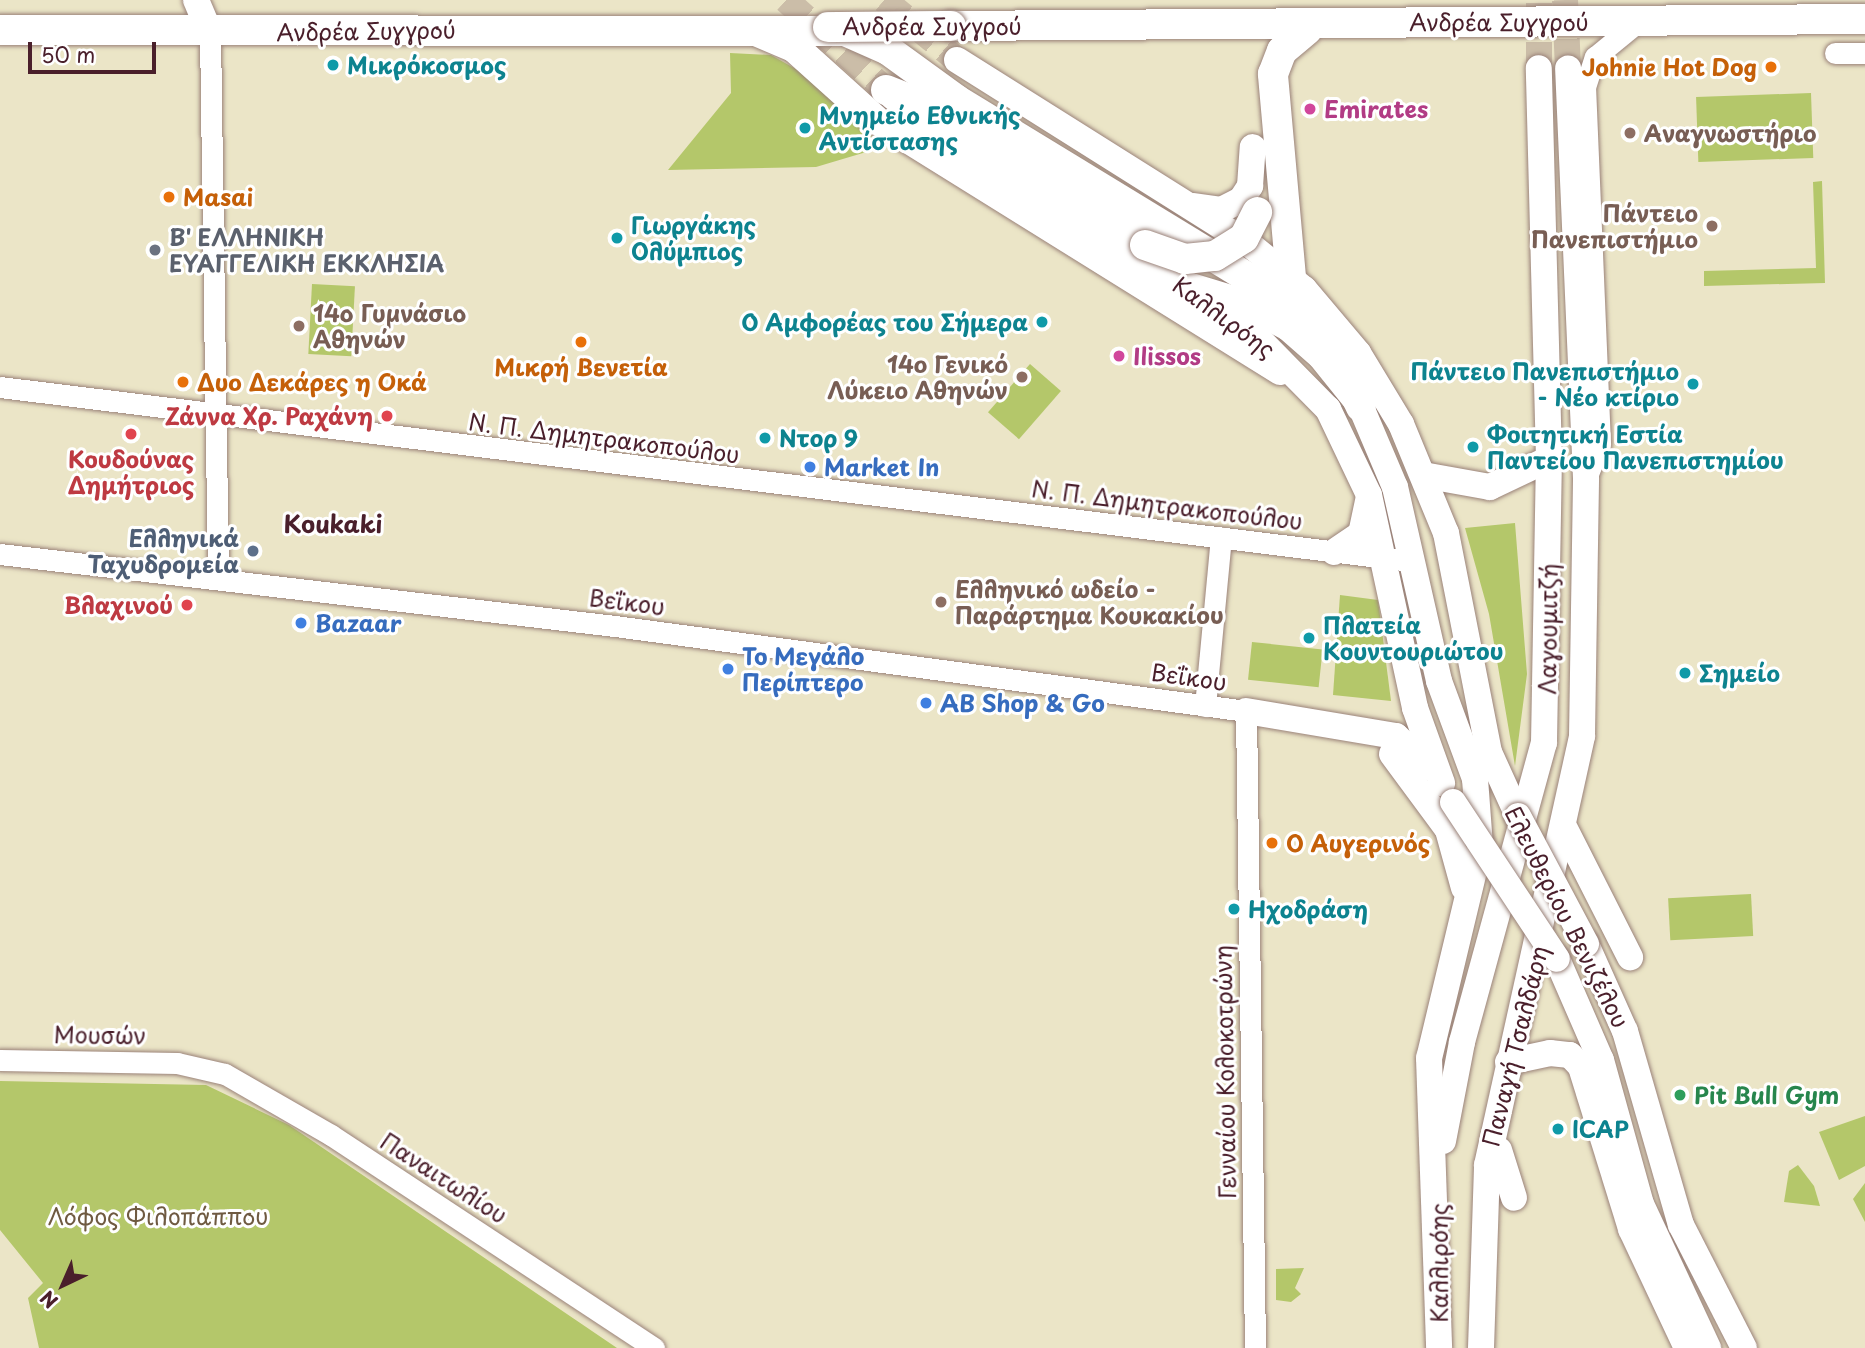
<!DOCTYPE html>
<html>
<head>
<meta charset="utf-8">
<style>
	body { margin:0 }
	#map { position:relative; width:1865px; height:1348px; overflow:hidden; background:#ebe5c7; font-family:"Playpen Sans",sans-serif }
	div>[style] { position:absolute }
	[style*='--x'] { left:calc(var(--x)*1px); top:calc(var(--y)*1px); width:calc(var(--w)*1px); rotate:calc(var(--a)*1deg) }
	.green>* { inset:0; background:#b4c76a; transform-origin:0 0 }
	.major-tunnel>* { height:26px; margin-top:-13px; transform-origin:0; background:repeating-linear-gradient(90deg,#cbbda8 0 26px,transparent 0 39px) }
	.roads { filter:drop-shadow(0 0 2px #9a8279) drop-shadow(0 0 2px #9a8279) }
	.minor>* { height:21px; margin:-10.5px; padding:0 10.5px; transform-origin:10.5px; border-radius:10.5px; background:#fff }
	.major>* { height:26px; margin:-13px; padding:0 13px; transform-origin:13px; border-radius:13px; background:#fff }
	.highway>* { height:30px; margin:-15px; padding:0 15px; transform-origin:15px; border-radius:15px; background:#fff }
	.bridges { filter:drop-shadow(0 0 2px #9a8279) drop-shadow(0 0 2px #9a8279) }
	.major-bridge>* { height:26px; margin:-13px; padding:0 13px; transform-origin:13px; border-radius:13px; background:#fff }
	.highway-bridge>* { height:30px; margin:-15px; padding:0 15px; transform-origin:15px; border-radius:15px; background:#fff }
	.dots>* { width:19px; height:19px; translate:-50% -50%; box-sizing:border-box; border:4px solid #fff; border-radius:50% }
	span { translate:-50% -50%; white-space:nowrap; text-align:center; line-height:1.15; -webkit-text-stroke:6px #fff; paint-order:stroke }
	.street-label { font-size:23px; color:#4a1f2b }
	.culture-label { font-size:23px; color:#0d838f; font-weight:700 }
	.left { translate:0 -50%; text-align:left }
	.right { translate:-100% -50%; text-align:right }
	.food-label { font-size:23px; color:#c56008; font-weight:700 }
	.hotel-label { font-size:23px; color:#b23c85; font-weight:700 }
	.education-label { font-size:23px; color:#785e54; font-weight:700 }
	.worship-label { font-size:23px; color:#5b616d; font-weight:700 }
	.health-label { font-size:23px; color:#be3a42; font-weight:700 }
	.shop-label { font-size:23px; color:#366cbe; font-weight:700 }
	.service-label { font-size:23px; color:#4e5e75; font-weight:700 }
	.leisure-label { font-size:23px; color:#27864d; font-weight:700 }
	.park-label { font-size:23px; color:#6f5a41 }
	.neighbourhood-label { font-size:24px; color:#4a1f2b; font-weight:700 }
	.north { position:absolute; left:28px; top:1250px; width:70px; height:70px; -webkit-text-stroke:5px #fff; paint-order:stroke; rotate:224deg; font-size:19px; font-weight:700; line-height:28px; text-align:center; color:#4a1f2b }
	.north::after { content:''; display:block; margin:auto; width:24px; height:32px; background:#4a1f2b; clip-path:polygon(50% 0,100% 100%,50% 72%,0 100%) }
	.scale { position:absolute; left:28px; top:42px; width:128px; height:32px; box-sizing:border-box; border:4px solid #4a1f2b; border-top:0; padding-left:9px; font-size:21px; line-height:24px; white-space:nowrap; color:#4a1f2b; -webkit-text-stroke:5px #fff; paint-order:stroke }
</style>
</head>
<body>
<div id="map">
	<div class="green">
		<i style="clip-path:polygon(730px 53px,771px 55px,840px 94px,871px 132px,873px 150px,816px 167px,668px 170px,731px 93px)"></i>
		<i style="left:1811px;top:93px;width:65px;height:115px;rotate:88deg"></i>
		<i style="clip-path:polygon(1822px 181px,1825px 283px,1704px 286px,1704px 271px,1816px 268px,1813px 182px)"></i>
		<i style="left:312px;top:284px;width:43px;height:70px;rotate:3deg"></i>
		<i style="left:1030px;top:364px;width:41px;height:64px;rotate:41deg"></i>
		<i style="clip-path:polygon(1515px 523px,1527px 674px,1515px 766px,1489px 614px,1465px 528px)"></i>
		<i style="clip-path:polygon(1340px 595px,1378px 600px,1391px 701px,1333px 695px)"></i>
		<i style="left:1252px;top:642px;width:71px;height:38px;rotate:6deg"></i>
		<i style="left:1751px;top:894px;width:42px;height:83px;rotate:87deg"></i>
		<i style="clip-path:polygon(0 1081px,206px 1085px,289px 1125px,617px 1348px,39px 1348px,28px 1298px,43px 1283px,0 1230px)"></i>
		<i style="clip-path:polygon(1865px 1116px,1865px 1166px,1839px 1180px,1819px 1132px)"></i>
		<i style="clip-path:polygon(1798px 1165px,1814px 1186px,1820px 1206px,1784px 1202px,1789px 1171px)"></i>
		<i style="clip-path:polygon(1865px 1183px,1865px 1222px,1853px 1199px)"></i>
		<i style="clip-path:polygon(1304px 1268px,1295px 1288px,1301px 1294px,1291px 1302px,1276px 1300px,1276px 1269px)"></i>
	</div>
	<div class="major-tunnel">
		<i style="--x:786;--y:0;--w:135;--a:42"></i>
		<i style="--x:884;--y:0;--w:94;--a:39.4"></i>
		<i style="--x:1565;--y:0;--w:68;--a:87.5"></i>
		<i style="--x:1539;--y:68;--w:68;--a:-90"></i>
	</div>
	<div class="roads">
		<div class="minor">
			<i style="--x:210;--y:33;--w:546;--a:89.16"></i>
			<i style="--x:1835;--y:53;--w:30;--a:0"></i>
			<i style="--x:0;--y:387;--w:1423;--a:7.03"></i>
			<i style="--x:1587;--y:476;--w:35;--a:-68"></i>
			<i style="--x:1600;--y:444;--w:357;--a:-92.4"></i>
			<i style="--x:1585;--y:87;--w:32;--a:-72"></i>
			<i style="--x:1595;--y:57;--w:57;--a:-39.3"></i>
			<i style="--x:0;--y:554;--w:619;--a:6.68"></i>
			<i style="--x:615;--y:626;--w:637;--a:7.67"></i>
			<i style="--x:1246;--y:711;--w:637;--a:89.19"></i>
			<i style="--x:1205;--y:706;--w:169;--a:-84.6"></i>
			<i style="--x:0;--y:1060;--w:177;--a:1"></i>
			<i style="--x:177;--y:1063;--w:49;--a:12.9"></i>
			<i style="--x:225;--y:1074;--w:122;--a:29.9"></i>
			<i style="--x:331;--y:1135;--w:387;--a:33.4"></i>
		</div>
		<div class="major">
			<i style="--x:196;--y:0;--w:36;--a:67"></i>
			<i style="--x:957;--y:60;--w:345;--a:32.2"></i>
			<i style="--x:1249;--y:244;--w:71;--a:39.3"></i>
			<i style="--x:1304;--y:289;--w:84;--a:49.8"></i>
			<i style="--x:1358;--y:353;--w:83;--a:58.8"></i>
			<i style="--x:1401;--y:424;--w:118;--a:67.6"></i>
			<i style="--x:1446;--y:533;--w:223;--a:78.9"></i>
			<i style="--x:1489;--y:752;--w:70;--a:65.6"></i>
			<i style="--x:892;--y:96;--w:68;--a:38.4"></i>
			<i style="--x:945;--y:138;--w:362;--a:32.2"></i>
			<i style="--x:1251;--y:331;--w:110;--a:45.4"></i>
			<i style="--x:1328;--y:409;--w:95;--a:64.5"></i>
			<i style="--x:1369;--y:495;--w:218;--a:77.8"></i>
			<i style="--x:1415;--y:708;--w:80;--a:70.2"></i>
			<i style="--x:875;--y:120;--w:477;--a:31.9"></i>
			<i style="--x:1194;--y:206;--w:27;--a:8"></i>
			<i style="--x:1221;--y:210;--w:22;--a:-27"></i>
			<i style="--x:1241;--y:200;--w:17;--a:-57"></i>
			<i style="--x:1250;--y:186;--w:39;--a:-86"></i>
			<i style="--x:1178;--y:282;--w:59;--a:16.9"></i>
			<i style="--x:1234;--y:299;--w:61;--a:28.2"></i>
			<i style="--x:1288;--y:328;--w:44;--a:41.3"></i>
			<i style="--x:1321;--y:357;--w:64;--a:51.3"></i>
			<i style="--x:1361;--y:407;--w:87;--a:67"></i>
			<i style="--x:1395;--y:487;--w:199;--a:77.2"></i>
			<i style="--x:1439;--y:681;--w:104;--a:69.8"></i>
			<i style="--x:1475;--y:779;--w:67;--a:85.7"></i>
			<i style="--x:1480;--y:846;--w:218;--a:103.5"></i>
			<i style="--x:1429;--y:1058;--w:290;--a:88"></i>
			<i style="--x:1423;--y:475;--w:68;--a:10.2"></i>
			<i style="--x:1490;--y:487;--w:65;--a:-25.4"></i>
			<i style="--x:1334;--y:552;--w:32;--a:-34"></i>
			<i style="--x:1361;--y:534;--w:35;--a:-78"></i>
			<i style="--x:1246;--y:711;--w:152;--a:9.5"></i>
			<i style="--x:1396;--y:736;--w:47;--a:42.4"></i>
			<i style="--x:1392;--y:754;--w:94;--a:53.6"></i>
			<i style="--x:1448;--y:830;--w:60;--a:74.6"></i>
			<i style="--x:1565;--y:829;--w:144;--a:63.1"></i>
			<i style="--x:1586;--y:944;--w:95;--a:65.9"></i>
			<i style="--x:1625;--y:1031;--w:202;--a:73.9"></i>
			<i style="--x:1681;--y:1225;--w:138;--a:62.9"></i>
			<i style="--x:1557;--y:959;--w:110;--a:66.5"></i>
			<i style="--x:1601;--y:1060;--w:149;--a:74.5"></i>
			<i style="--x:1641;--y:1204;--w:159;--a:65"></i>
			<i style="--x:1508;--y:1062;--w:43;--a:-12.1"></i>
			<i style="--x:1550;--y:1053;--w:20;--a:6"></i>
			<i style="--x:1570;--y:1055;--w:16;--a:47"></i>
			<i style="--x:1581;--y:1067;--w:170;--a:72.8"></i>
			<i style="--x:1631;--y:1229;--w:132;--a:64.8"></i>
			<i style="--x:1443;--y:1141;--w:101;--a:-79.1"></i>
			<i style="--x:1462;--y:1042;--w:310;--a:-74.7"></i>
			<i style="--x:1544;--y:743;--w:284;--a:-89"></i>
			<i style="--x:1549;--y:459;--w:391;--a:-91.5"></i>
			<i style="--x:1499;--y:1150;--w:50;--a:72.6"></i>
			<i style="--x:1481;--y:1348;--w:183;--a:-88.1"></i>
			<i style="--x:1487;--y:1165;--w:439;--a:-77.5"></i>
			<i style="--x:1582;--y:736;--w:258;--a:-89.1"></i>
			<i style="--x:1586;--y:478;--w:410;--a:-92.5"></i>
		</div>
		<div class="highway">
			<i style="--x:951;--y:26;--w:914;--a:-0.44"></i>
			<i style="--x:0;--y:30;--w:845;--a:0.07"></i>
			<i style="--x:845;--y:31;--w:47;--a:23.8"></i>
			<i style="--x:888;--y:50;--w:85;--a:35.9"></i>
			<i style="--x:957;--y:100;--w:394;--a:31.4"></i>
			<i style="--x:1293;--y:305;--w:47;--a:42.4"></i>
			<i style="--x:1328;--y:337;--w:77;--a:64.8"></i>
			<i style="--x:758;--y:32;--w:39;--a:23"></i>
			<i style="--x:794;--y:47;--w:109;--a:42"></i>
			<i style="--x:886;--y:90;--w:41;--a:21.5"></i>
			<i style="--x:924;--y:105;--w:262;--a:32.4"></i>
			<i style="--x:1291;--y:277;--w:204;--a:-95.1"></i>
			<i style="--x:1273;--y:74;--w:25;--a:-69"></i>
			<i style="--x:1282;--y:51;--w:33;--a:-40"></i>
		</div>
	</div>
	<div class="bridges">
		<div class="major-bridge">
			<i style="--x:1453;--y:802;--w:188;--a:56.5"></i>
			<i style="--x:1518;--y:816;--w:145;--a:62"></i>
		</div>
		<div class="highway-bridge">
			<i style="--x:828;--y:27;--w:123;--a:-0.5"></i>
			<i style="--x:1145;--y:245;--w:42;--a:19.3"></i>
			<i style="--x:1185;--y:259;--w:30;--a:-6"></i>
			<i style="--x:1215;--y:256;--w:34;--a:-32"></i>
			<i style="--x:1244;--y:238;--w:29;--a:-63"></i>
		</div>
	</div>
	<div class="dots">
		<i style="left:333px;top:65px;background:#0f9aa8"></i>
		<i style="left:1771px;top:67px;background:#e8710a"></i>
		<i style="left:1310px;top:109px;background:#d1479c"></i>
		<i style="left:805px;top:128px;background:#0f9aa8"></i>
		<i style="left:1630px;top:133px;background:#8d6e63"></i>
		<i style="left:169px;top:197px;background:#e8710a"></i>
		<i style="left:1712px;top:226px;background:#8d6e63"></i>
		<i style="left:617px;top:238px;background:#0f9aa8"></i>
		<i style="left:155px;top:250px;background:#6b7280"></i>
		<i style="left:1042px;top:322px;background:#0f9aa8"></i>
		<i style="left:299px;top:326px;background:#8d6e63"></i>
		<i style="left:581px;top:342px;background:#e8710a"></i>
		<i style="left:1119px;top:356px;background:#d1479c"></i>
		<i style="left:1022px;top:377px;background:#8d6e63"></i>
		<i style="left:183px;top:382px;background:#e8710a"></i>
		<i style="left:1693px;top:384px;background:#0f9aa8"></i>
		<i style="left:387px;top:416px;background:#e0444e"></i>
		<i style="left:131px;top:434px;background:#e0444e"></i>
		<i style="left:765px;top:438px;background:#0f9aa8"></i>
		<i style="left:1473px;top:447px;background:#0f9aa8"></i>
		<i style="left:810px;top:467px;background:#3f7fe0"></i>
		<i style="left:253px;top:551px;background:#5c6f8a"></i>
		<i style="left:941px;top:602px;background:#8d6e63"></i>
		<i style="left:187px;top:605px;background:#e0444e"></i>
		<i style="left:301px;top:623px;background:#3f7fe0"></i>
		<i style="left:1309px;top:638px;background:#0f9aa8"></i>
		<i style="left:728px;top:669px;background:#3f7fe0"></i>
		<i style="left:1685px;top:673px;background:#0f9aa8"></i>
		<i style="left:926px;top:703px;background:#3f7fe0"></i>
		<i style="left:1272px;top:843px;background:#e8710a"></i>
		<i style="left:1234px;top:909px;background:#0f9aa8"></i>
		<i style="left:1680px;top:1095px;background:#2e9e5b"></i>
		<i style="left:1558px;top:1129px;background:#0f9aa8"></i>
	</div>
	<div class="street-label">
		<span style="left:1499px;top:22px">Ανδρέα Συγγρού</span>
		<span style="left:932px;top:26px">Ανδρέα Συγγρού</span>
		<span style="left:366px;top:31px;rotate:-1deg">Ανδρέα Συγγρού</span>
		<span style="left:1224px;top:317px;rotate:36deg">Καλλιρόης</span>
		<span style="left:604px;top:438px;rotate:7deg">Ν. Π. Δημητρακοπούλου</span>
		<span style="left:1167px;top:505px;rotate:7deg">Ν. Π. Δημητρακοπούλου</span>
		<span style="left:627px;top:602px;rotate:7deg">Βεΐκου</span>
		<span style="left:1548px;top:629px;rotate:-89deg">Λαγουμιτζή</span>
		<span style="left:1189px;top:677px;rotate:8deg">Βεΐκου</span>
		<span style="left:1567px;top:917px;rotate:63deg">Ελευθερίου Βενιζέλου</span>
		<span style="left:100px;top:1035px;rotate:1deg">Μουσών</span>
		<span style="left:1515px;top:1046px;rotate:-76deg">Παναγή Τσαλδάρη</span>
		<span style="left:1225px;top:1072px;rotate:-91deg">Γενναίου Κολοκοτρώνη</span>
		<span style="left:444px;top:1178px;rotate:33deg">Παναιτωλίου</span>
		<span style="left:1439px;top:1263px;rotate:-90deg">Καλλιρόης</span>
	</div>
	<div class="culture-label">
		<span class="left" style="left:347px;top:65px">Μικρόκοσμος</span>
		<span class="left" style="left:819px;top:128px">Μνημείο Εθνικής<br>Αντίστασης</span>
		<span class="left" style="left:631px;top:238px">Γιωργάκης<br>Ολύμπιος</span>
		<span class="right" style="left:1028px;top:322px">Ο Αμφορέας του Σήμερα</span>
		<span class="right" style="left:1679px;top:384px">Πάντειο Πανεπιστήμιο<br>- Νέο κτίριο</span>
		<span class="left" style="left:1487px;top:447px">Φοιτητική Εστία<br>Παντείου Πανεπιστημίου</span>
		<span class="left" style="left:779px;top:438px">Ντορ 9</span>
		<span class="left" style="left:1323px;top:638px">Πλατεία<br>Κουντουριώτου</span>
		<span class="left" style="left:1699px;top:673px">Σημείο</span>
		<span class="left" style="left:1248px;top:909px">Ηχοδράση</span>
		<span class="left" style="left:1572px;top:1129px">ICAP</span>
	</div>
	<div class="food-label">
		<span class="right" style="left:1757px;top:67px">Johnie Hot Dog</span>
		<span class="left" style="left:183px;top:197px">Masai</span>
		<span style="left:581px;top:367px">Μικρή Βενετία</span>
		<span class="left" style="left:197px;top:382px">Δυο Δεκάρες η Οκά</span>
		<span class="left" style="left:1286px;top:843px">Ο Αυγερινός</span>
	</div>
	<div class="hotel-label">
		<span class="left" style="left:1324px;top:109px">Emirates</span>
		<span class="left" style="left:1133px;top:356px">Ilissos</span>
	</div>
	<div class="education-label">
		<span class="left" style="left:1644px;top:133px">Aναγνωστήριο</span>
		<span class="right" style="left:1698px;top:226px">Πάντειο<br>Πανεπιστήμιο</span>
		<span class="left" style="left:313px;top:326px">14ο Γυµνάσιο<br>Αθηνών</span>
		<span class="right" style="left:1008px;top:377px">14ο Γενικό<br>Λύκειο Αθηνών</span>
		<span class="left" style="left:955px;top:602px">Ελληνικό ωδείο -<br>Παράρτημα Κουκακίου</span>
	</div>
	<div class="worship-label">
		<span class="left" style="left:169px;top:250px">Β' ΕΛΛΗΝΙΚΗ<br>ΕΥΑΓΓΕΛΙΚΗ ΕΚΚΛΗΣΙΑ</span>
	</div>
	<div class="health-label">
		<span class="right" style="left:373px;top:416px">Ζάννα Χρ. Ραχάνη</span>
		<span style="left:131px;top:472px">Κουδούνας<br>Δημήτριος</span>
		<span class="right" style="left:173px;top:605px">Βλαχινού</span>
	</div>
	<div class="shop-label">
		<span class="left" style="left:824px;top:467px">Market In</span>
		<span class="left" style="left:315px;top:623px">Bazaar</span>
		<span class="left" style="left:742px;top:669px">Το Μεγάλο<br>Περίπτερο</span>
		<span class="left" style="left:940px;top:703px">AB Shop &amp; Go</span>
	</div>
	<div class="service-label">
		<span class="right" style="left:239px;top:551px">Ελληνικά<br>Ταχυδρομεία</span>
	</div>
	<div class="leisure-label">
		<span class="left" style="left:1694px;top:1095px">Pit Bull Gym</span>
	</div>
	<div class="park-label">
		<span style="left:158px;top:1216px">Λόφος Φιλοπάππου</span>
	</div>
	<div class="neighbourhood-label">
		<span style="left:333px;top:524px">Koukaki</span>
	</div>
	<div class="north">N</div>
	<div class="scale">50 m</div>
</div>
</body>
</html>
